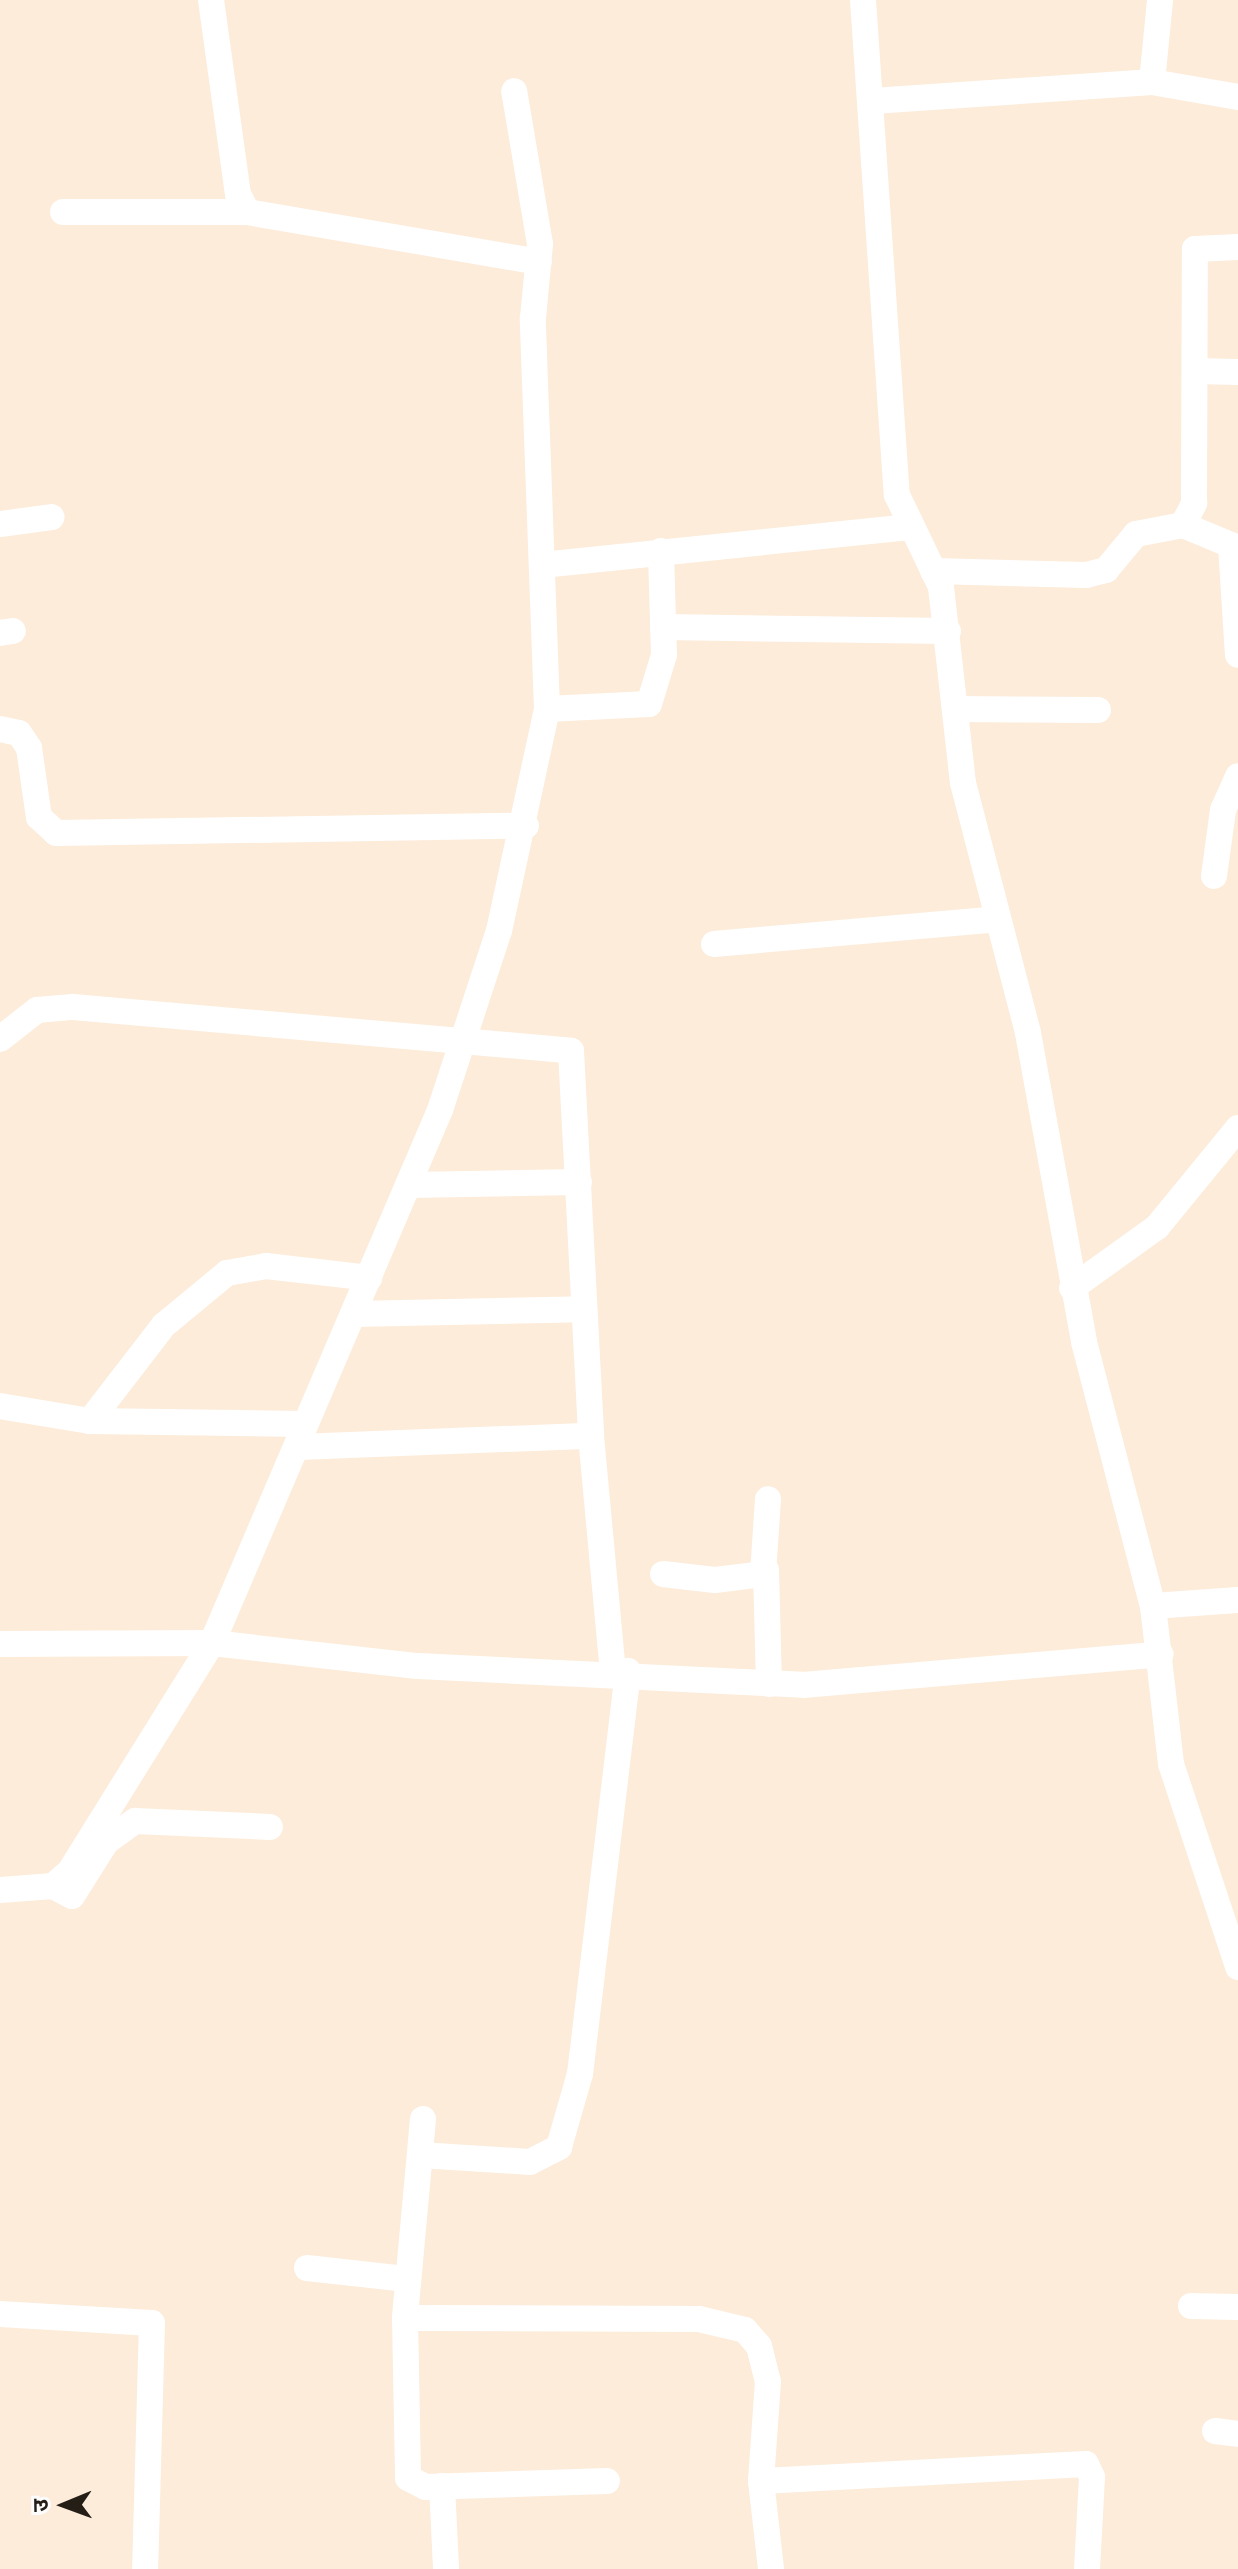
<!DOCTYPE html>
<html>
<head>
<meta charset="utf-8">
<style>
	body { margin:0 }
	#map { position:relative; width:1238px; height:2569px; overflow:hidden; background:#fdecda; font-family:Inter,"Noto Sans Devanagari",sans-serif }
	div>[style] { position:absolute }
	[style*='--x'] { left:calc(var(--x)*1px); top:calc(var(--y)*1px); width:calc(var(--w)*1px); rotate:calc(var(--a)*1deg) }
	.minor>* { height:26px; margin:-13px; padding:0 13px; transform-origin:13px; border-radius:13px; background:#fff }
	span { translate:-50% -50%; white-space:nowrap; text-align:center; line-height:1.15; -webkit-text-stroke:8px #fcfcfc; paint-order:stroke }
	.north { position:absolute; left:24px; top:2465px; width:80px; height:80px; -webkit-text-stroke:6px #fcfcfc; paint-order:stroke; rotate:269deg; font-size:22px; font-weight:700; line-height:32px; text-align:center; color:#241e17 }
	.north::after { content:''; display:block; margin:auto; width:28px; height:36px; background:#241e17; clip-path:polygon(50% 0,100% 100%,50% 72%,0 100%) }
</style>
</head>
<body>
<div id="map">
	<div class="minor">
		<i style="--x:211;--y:0;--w:196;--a:82.1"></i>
		<i style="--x:238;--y:194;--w:20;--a:63"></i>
		<i style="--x:247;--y:212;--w:296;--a:9.7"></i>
		<i style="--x:863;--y:0;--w:496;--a:86.1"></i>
		<i style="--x:897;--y:495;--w:102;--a:64.4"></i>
		<i style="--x:941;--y:587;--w:197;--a:83.6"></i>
		<i style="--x:963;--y:783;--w:258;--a:75.4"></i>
		<i style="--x:1028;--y:1033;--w:314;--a:79.7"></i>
		<i style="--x:1084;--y:1342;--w:273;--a:75.4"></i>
		<i style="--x:1153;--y:1606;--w:159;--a:83.5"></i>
		<i style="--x:1171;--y:1764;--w:214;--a:71.7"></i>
		<i style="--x:1152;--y:82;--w:82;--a:-84.4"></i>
		<i style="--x:873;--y:101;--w:280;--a:-3.9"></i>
		<i style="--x:1152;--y:82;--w:87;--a:9.9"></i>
		<i style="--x:63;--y:212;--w:184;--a:0"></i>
		<i style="--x:1195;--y:371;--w:43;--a:1.3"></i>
		<i style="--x:0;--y:524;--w:52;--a:-7.7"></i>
		<i style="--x:1183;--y:525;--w:52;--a:22.6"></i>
		<i style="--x:1231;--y:545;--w:110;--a:86.4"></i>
		<i style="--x:542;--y:565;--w:367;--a:-5.9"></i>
		<i style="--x:933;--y:571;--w:153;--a:1.5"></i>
		<i style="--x:1086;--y:575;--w:21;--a:-14"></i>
		<i style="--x:1106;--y:570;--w:47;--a:-50.2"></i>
		<i style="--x:1136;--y:534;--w:48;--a:-10.8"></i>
		<i style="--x:1183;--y:525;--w:25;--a:-63"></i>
		<i style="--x:1194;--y:503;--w:254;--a:-89.8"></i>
		<i style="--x:1195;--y:249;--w:43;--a:-2.7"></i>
		<i style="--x:663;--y:627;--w:285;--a:0.8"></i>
		<i style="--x:0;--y:633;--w:13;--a:-9"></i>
		<i style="--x:547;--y:709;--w:102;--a:-2.8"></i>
		<i style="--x:649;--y:704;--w:51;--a:-73"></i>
		<i style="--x:664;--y:655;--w:104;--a:-91.7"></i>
		<i style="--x:955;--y:709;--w:143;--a:0.4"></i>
		<i style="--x:0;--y:729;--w:19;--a:12"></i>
		<i style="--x:19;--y:733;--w:18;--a:56"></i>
		<i style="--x:29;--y:748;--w:70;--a:81.8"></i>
		<i style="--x:39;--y:817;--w:23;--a:43"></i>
		<i style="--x:56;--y:833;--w:470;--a:-0.9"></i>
		<i style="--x:1214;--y:876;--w:67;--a:-82.2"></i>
		<i style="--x:1223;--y:810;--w:37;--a:-66"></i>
		<i style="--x:714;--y:944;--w:284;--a:-5"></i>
		<i style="--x:0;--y:1039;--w:47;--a:-38.1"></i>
		<i style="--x:37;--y:1010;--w:36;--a:-5"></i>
		<i style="--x:73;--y:1007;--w:500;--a:5"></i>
		<i style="--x:571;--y:1051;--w:386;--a:87"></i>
		<i style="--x:591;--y:1436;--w:236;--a:84.7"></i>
		<i style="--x:408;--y:1185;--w:171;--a:-1"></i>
		<i style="--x:1072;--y:1288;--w:105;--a:-35.7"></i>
		<i style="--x:1157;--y:1227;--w:128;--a:-50.7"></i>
		<i style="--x:353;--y:1314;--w:230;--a:-1.2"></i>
		<i style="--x:0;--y:1406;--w:91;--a:9.5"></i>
		<i style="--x:90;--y:1421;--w:215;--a:0.8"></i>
		<i style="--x:90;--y:1421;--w:121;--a:-52.4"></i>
		<i style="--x:164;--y:1325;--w:82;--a:-39.5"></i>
		<i style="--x:227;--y:1273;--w:40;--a:-10"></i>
		<i style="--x:266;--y:1266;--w:104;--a:6.6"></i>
		<i style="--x:298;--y:1447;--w:293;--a:-2.2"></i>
		<i style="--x:766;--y:1570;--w:114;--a:88.5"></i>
		<i style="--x:663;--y:1574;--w:52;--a:6.6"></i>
		<i style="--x:715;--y:1580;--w:48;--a:-7.1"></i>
		<i style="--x:763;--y:1574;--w:75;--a:-86.2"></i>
		<i style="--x:1153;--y:1606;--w:85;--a:-4"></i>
		<i style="--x:0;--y:1644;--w:212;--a:-0.3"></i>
		<i style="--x:212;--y:1643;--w:207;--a:6.4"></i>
		<i style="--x:418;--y:1666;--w:385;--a:2.8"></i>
		<i style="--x:803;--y:1685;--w:359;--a:-4.9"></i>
		<i style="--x:53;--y:1886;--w:21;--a:28"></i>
		<i style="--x:72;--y:1896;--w:64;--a:-57.8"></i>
		<i style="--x:106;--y:1842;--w:36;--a:-36"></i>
		<i style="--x:135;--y:1821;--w:135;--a:2.5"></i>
		<i style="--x:0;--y:1890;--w:53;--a:-4.3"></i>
		<i style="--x:53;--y:1886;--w:23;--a:-41"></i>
		<i style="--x:70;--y:1871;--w:269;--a:-58.1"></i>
		<i style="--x:212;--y:1643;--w:580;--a:-66.84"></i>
		<i style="--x:440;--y:1110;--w:188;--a:-71.8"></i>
		<i style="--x:499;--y:931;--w:227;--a:-77.8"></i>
		<i style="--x:547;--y:709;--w:391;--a:-92.1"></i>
		<i style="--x:533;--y:318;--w:74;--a:-84.6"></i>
		<i style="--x:540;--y:244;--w:155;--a:-99.6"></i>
		<i style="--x:423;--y:2119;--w:200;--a:95.2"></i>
		<i style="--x:405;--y:2318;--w:160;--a:88.9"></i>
		<i style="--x:408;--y:2478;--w:20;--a:27"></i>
		<i style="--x:426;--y:2487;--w:181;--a:-1.9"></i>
		<i style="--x:420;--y:2155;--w:110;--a:3.6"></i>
		<i style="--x:530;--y:2162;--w:33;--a:-27"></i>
		<i style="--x:559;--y:2147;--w:76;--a:-74"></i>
		<i style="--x:580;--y:2074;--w:406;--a:-83.2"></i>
		<i style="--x:307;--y:2268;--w:101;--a:6.3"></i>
		<i style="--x:1191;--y:2306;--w:47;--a:1.2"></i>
		<i style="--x:0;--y:2314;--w:152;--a:3.4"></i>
		<i style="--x:152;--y:2323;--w:246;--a:91.6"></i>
		<i style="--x:405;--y:2318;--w:294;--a:0.2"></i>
		<i style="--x:699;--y:2319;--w:47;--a:13.4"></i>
		<i style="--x:745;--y:2330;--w:21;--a:49"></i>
		<i style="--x:759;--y:2346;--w:36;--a:76"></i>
		<i style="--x:768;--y:2381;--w:100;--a:94"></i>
		<i style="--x:761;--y:2481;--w:89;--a:83.5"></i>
		<i style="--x:1215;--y:2431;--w:23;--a:7"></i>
		<i style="--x:761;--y:2481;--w:325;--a:-3"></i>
		<i style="--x:1086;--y:2464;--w:14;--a:65"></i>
		<i style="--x:1092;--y:2477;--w:92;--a:93.1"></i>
		<i style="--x:442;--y:2486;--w:83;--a:87.2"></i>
	</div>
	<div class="north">उ</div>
</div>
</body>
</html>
